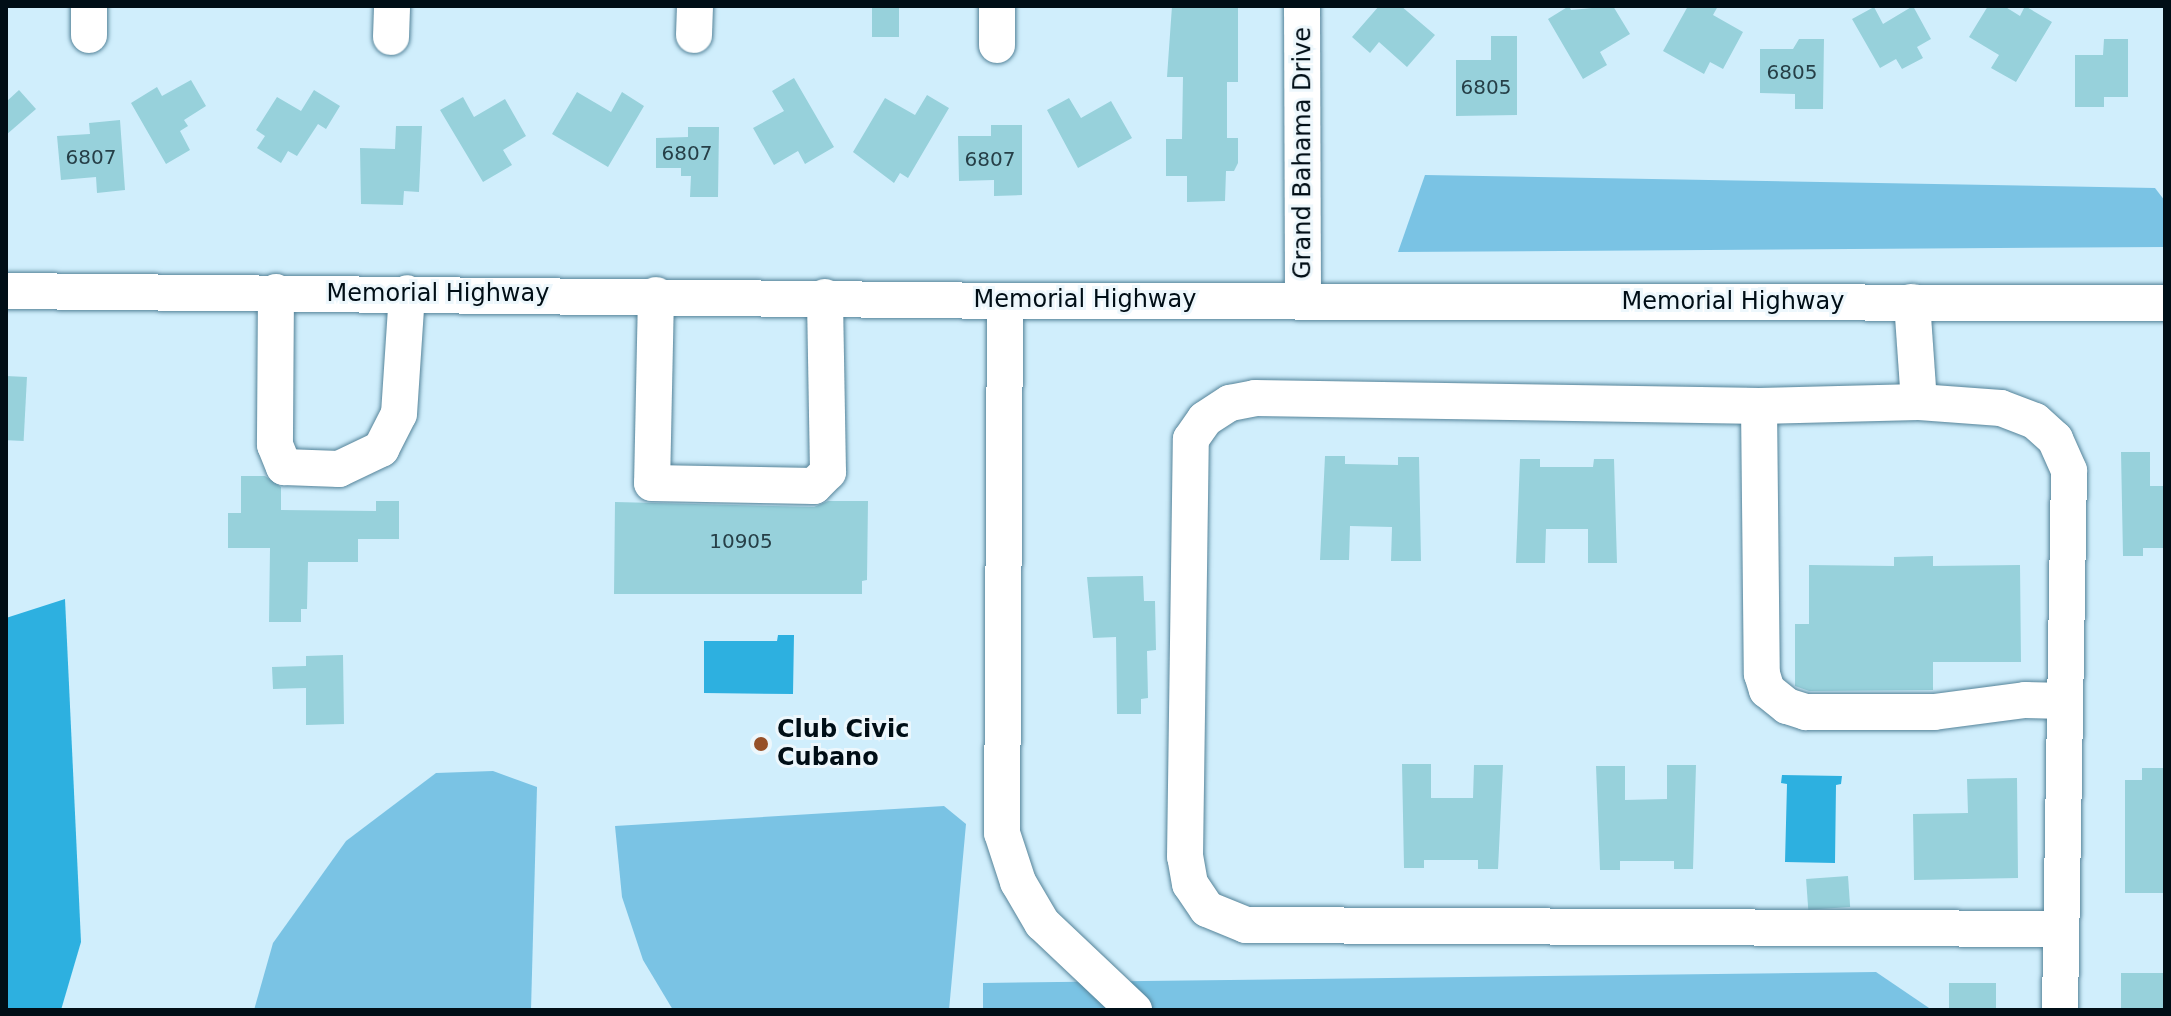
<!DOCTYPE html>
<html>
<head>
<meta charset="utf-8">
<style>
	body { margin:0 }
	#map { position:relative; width:2171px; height:1016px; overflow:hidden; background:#d0eefc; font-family:"DejaVu Sans",sans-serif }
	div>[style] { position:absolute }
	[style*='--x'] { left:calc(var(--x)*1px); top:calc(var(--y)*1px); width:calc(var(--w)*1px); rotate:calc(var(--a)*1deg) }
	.green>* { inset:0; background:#7ac3e4 }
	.water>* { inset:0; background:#2db0e0 }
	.building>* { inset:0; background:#97d1db; transform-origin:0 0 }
	.roads { filter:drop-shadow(0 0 2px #548399) drop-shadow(0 0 2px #548399) }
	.minor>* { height:36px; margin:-18px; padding:0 18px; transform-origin:18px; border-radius:18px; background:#fff }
	.dots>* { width:22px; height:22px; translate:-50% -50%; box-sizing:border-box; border:4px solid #edf7fc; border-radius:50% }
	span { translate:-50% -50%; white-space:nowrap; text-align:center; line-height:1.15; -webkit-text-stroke:6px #edf7fc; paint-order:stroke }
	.number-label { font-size:20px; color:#263f47 }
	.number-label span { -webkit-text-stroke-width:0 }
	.street-label { font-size:24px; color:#000e16 }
	.poi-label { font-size:24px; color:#000e16; font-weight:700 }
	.left { translate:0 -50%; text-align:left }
	.frame { position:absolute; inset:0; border:8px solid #000e16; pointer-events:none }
</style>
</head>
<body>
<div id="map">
	<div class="green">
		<i style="clip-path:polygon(1425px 175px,2155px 188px,2165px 201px,2165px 247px,1398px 252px)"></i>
		<i style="clip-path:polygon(493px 771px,537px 787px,531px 1010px,254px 1010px,273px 943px,346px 841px,436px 773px)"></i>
		<i style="clip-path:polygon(944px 806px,966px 824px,949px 1010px,673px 1010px,643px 960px,622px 897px,615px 826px)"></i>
		<i style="clip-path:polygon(1876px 972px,1932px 1010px,983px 1010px,983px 983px)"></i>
	</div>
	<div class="water">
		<i style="clip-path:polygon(65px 599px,81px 942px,61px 1010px,6px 1010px,6px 618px)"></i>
		<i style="clip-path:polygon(778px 635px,794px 635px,793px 694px,704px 693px,704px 641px,777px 641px)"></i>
		<i style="clip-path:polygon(1782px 775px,1842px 776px,1841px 784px,1836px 785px,1835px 863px,1785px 862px,1787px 784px,1781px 783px)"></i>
	</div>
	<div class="building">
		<i style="left:872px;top:6px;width:27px;height:31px"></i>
		<i style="clip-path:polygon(1172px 6px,1238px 6px,1238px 82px,1227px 82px,1227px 138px,1238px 138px,1238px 163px,1234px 171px,1226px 171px,1225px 201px,1187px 202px,1187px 176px,1166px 176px,1166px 139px,1182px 139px,1183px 77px,1167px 77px)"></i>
		<i style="clip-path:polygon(1379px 6px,1401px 6px,1435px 35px,1407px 67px,1379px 42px,1370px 53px,1352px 37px)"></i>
		<i style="clip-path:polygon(1569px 6px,1571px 10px,1613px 6px,1630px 34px,1600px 52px,1607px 65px,1583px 79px,1548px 19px)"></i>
		<i style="clip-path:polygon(1688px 6px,1718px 6px,1713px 15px,1743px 32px,1723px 69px,1710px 62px,1704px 74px,1663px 51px)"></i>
		<i style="clip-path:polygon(1913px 6px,1931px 39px,1917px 47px,1923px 58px,1902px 69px,1896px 59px,1880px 68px,1852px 19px,1874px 7px,1883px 24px)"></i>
		<i style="clip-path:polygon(1988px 6px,2004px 6px,2020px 16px,2025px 6px,2052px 22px,2016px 82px,1991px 68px,1999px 55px,1969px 37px)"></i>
		<i style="clip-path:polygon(1491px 36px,1517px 36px,1517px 115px,1456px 116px,1456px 60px,1491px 60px)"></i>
		<i style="clip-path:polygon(1799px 39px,1824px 39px,1823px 109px,1795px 109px,1795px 94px,1760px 93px,1760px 49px,1793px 49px)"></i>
		<i style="clip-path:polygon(2104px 39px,2128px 39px,2128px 97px,2104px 97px,2104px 107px,2075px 107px,2075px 55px,2103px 55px)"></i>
		<i style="clip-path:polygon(794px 78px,834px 147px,805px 164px,798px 151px,774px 165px,753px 128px,784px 111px,772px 91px)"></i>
		<i style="clip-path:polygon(191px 80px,206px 106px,184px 120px,188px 126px,180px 131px,190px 150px,166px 164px,131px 103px,157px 87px,162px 96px)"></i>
		<i style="clip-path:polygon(19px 90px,36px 109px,6px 135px,6px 102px)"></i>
		<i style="clip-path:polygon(314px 90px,340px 106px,326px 129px,318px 124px,297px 156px,288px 151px,281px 163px,257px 148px,265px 136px,256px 130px,277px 97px,301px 111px)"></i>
		<i style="clip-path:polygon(577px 92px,611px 112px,622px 92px,644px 106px,608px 167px,552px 134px)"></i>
		<i style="clip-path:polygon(927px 95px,949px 108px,908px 178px,900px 173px,894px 183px,853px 152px,885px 98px,915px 115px)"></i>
		<i style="clip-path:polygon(463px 97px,474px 117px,505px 99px,526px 136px,503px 150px,512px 165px,483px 182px,440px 110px)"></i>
		<i style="clip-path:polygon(1069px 98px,1081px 118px,1111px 101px,1132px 138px,1078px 168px,1047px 110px)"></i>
		<i style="clip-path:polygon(120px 120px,125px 190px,97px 193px,96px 177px,61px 180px,57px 136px,90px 134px,89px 123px)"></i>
		<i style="clip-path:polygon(991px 125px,1022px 125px,1022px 195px,994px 196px,994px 180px,959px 181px,958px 136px,991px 136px)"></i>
		<i style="clip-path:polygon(396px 126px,422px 126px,419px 192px,404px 191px,403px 205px,361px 204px,360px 148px,395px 149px)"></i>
		<i style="clip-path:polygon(688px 127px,719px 127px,718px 197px,690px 197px,691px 176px,681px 176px,681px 168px,656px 168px,656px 138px,688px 137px)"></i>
		<i style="left:6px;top:376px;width:21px;height:64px;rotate:3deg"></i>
		<i style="clip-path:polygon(2121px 452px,2150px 452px,2150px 486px,2165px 486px,2165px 548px,2143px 548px,2143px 556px,2123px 556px)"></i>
		<i style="clip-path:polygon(1325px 456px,1345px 456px,1345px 464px,1398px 465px,1398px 457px,1419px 457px,1421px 561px,1391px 561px,1392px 527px,1350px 526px,1349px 560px,1320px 560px)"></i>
		<i style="clip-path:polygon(1520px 459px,1540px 459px,1540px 467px,1593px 467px,1594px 459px,1614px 459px,1617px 563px,1588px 563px,1588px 529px,1546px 529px,1545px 563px,1516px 563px)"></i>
		<i style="clip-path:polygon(241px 476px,265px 476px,281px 487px,281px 510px,376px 511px,376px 501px,399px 501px,399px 539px,358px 539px,358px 562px,308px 562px,307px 609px,301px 609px,301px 622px,269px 622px,270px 548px,228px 548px,228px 513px,241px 513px)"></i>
		<i style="clip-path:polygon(828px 501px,868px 501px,867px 580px,862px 581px,862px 594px,614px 594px,615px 502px,814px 507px)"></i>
		<i style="clip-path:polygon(1933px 556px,1933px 566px,2020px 565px,2021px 662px,1933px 662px,1933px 690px,1809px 691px,1795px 686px,1795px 624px,1809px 624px,1809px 565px,1894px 566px,1894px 557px)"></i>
		<i style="clip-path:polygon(1143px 576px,1144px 601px,1155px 601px,1156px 650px,1147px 651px,1148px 698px,1141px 699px,1141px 714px,1117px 714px,1116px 637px,1093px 638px,1087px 577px)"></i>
		<i style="clip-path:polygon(343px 655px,344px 724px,306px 725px,306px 688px,273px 689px,272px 667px,306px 666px,306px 656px)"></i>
		<i style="clip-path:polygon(1402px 764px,1431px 764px,1431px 798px,1473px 798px,1474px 765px,1503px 765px,1498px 869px,1478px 869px,1478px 860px,1424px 860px,1424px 868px,1404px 868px)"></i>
		<i style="clip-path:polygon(1667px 765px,1696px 765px,1693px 869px,1674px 869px,1674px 861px,1620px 861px,1620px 870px,1600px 870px,1596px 766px,1625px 766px,1625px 800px,1667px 799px)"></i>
		<i style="clip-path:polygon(2142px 768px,2165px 768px,2165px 893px,2125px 893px,2125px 780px,2142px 780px)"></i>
		<i style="clip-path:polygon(2017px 778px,2018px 878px,1914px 880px,1913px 814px,1968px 813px,1967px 779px)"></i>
		<i style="left:1848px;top:876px;width:31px;height:42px;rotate:86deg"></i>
		<i style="left:2121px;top:973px;width:44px;height:37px"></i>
		<i style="left:1996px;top:983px;width:27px;height:47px;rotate:90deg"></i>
	</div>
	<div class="roads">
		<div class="minor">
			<i style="--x:89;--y:6;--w:29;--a:90"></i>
			<i style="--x:1302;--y:6;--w:294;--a:89.8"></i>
			<i style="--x:694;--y:35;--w:29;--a:-88"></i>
			<i style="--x:391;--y:37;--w:31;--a:-88"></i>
			<i style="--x:997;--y:45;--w:39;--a:-90"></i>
			<i style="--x:6;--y:291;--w:999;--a:0.57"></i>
			<i style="--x:1005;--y:301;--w:1160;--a:0.1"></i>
			<i style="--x:276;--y:292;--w:153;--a:90.4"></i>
			<i style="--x:275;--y:445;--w:24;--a:68"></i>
			<i style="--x:284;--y:467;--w:55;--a:2.1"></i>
			<i style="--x:339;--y:469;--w:47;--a:-25.5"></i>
			<i style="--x:381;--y:449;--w:39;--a:-63"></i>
			<i style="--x:399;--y:414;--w:121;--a:-86.2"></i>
			<i style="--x:656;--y:295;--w:188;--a:91.2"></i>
			<i style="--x:652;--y:483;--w:162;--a:1.1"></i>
			<i style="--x:814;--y:486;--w:20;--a:-45"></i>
			<i style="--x:828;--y:472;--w:175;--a:-91"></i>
			<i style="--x:1005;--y:301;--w:532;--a:90.32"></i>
			<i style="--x:1002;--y:833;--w:52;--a:71.9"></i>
			<i style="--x:1018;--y:882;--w:48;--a:59.7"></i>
			<i style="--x:1042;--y:923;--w:127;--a:43.4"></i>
			<i style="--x:1912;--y:302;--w:100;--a:86"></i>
			<i style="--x:1759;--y:406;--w:268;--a:89.4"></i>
			<i style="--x:1762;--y:674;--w:17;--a:73"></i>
			<i style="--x:1767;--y:690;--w:26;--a:39"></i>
			<i style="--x:1787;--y:706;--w:20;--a:18"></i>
			<i style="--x:1806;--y:712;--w:128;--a:0"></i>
			<i style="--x:1934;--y:712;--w:92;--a:-7.5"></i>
			<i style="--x:2025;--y:700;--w:40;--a:1.4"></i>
			<i style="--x:2059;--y:929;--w:813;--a:-179.72"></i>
			<i style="--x:1246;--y:925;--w:42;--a:-157.7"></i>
			<i style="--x:1207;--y:909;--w:30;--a:-124"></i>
			<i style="--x:1190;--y:884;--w:27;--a:-100"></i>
			<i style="--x:1185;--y:857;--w:418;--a:-89.2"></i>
			<i style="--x:1191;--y:439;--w:24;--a:-55"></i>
			<i style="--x:1205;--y:419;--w:30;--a:-33"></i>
			<i style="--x:1230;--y:403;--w:25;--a:-11"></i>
			<i style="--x:1255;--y:398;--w:504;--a:0.91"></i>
			<i style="--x:1759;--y:406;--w:160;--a:-1.4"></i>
			<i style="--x:1919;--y:402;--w:82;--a:4.2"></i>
			<i style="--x:2001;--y:408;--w:36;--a:21"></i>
			<i style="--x:2035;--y:421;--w:27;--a:42"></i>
			<i style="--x:2055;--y:439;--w:35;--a:66"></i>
			<i style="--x:2069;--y:471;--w:539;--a:90.96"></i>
		</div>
	</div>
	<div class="dots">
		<i style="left:761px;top:744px;background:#965028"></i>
	</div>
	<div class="number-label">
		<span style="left:1792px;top:72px">6805</span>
		<span style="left:1486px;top:87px">6805</span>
		<span style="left:687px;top:153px">6807</span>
		<span style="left:91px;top:157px">6807</span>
		<span style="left:990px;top:159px">6807</span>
		<span style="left:741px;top:541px">10905</span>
	</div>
	<div class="street-label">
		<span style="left:1303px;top:153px;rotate:-90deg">Grand Bahama Drive</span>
		<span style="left:438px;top:294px">Memorial Highway</span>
		<span style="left:1085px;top:300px">Memorial Highway</span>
		<span style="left:1733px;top:302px">Memorial Highway</span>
	</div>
	<div class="poi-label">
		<span class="left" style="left:777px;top:744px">Club Civic<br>Cubano</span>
	</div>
	<div class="frame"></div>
</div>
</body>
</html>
